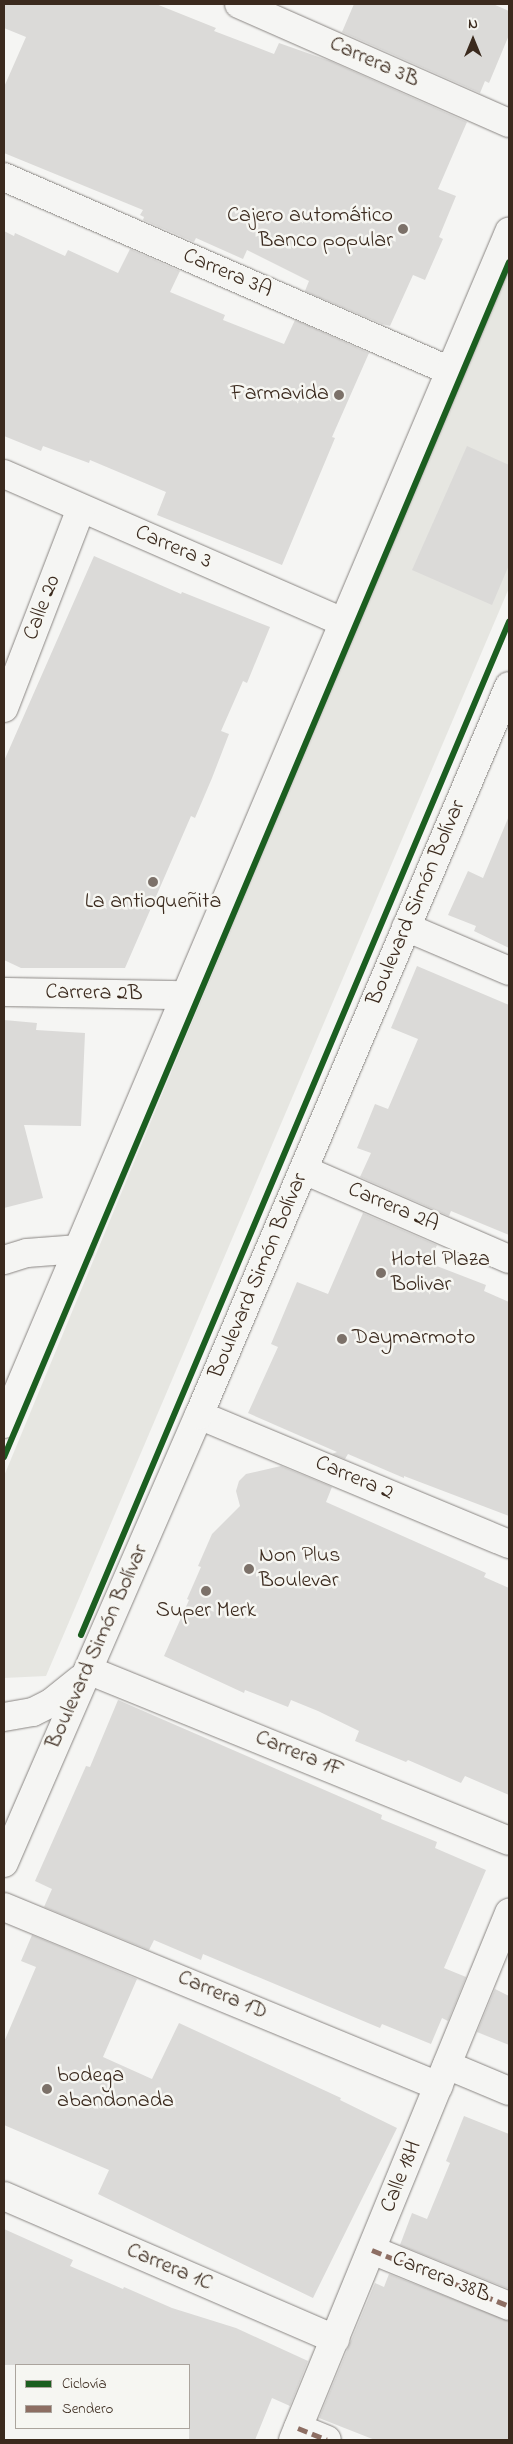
<!DOCTYPE html>
<html>
<head>
<meta charset="utf-8">
<style>
	body { margin:0 }
	#map { position:relative; width:513px; height:2444px; overflow:hidden; background:#f5f5f3; font-family:"Indie Flower",sans-serif }
	div>[style] { position:absolute }
	[style*='--x'] { left:calc(var(--x)*1px); top:calc(var(--y)*1px); width:calc(var(--w)*1px); rotate:calc(var(--a)*1deg) }
	.green>* { inset:0; background:#e6e6e1 }
	.building>* { inset:0; background:#dbdad8 }
	.roads { filter:drop-shadow(0 0 1px #8a8683) drop-shadow(0 0 1px #8a8683) }
	.minor>* { height:28px; margin:-14px; padding:0 14px; transform-origin:14px; border-radius:14px; background:#f5f5f3 }
	.highway>* { height:28px; margin:-14px; padding:0 14px; transform-origin:14px; border-radius:14px; background:#f5f5f3 }
	.quiet>* { height:5px; margin-top:-2.5px; transform-origin:0; background:repeating-linear-gradient(90deg,#8d6e63 0 10px,transparent 0 15px) }
	.cycleway>* { height:6px; margin:-3px; padding:0 3px; transform-origin:3px; border-radius:3px; background:#1b5e20 }
	.dots>* { width:14px; height:14px; translate:-50% -50%; box-sizing:border-box; border:2px solid #f6f6f2; border-radius:50% }
	span { translate:-50% -50%; white-space:nowrap; text-align:center; line-height:1.15; -webkit-text-stroke:5px #f6f6f2; paint-order:stroke }
	.street-label { font-size:22px; color:#3b2a1e }
	.poi-label { font-size:22px; color:#3b2a1e }
	.right { translate:-100% -50%; text-align:right }
	.left { translate:0 -50%; text-align:left }
	.frame { position:absolute; inset:0; border:5px solid #3b2a1e; pointer-events:none }
	.legend { position:absolute; left:15px; top:2364px; width:175px; height:65px; box-sizing:border-box; background:#f6f6f2; border:1px solid #aba49d; margin:0; padding:6px 9px; list-style:none; font-size:15px; color:#3b2a1e }
	.legend li { display:flex; align-items:center; gap:10px; height:25px }
	.legend b { width:25px; border:1px solid #aba49d }
	.north { position:absolute; left:448px; top:15px; width:50px; height:50px; -webkit-text-stroke:4px #f6f6f2; paint-order:stroke; rotate:0deg; font-size:14px; font-weight:700; line-height:20px; text-align:center; color:#3b2a1e }
	.north::after { content:''; display:block; margin:auto; width:18px; height:22px; background:#3b2a1e; clip-path:polygon(50% 0,100% 100%,50% 72%,0 100%) }
</style>
</head>
<body>
<div id="map">
	<div class="green">
		<i style="clip-path:polygon(509px 264px,509px 588px,46px 1676px,4px 1678px,4px 1476px,457px 383px)"></i>
	</div>
	<div class="building">
		<i style="clip-path:polygon(4px 4px,156px 4px,216px 28px,214px 31px,274px 54px,279px 43px,330px 61px,467px 122px,438px 189px,456px 196px,439px 237px,443px 239px,425px 280px,413px 275px,390px 326px,382px 324px,307px 292px,305px 291px,309px 281px,247px 250px,243px 259px,196px 238px,194px 242px,143px 220px,144px 217px,140px 215px,143px 210px,4px 153px,4px 87px,26px 37px,4px 28px)"></i>
		<i style="clip-path:polygon(354px 4px,493px 4px,509px 11px,509px 35px,489px 83px,485px 81px,480px 93px,342px 32px)"></i>
		<i style="clip-path:polygon(4px 231px,14px 236px,15px 233px,65px 256px,68px 250px,118px 273px,130px 249px,180px 271px,170px 292px,225px 315px,223px 320px,284px 344px,295px 320px,369px 353px,332px 437px,335px 438px,282px 565px,157px 515px,166px 492px,90px 460px,89px 463px,43px 446px,41px 451px,4px 436px)"></i>
		<i style="clip-path:polygon(467px 446px,509px 465px,509px 565px,492px 605px,412px 570px)"></i>
		<i style="clip-path:polygon(94px 556px,181px 594px,182px 592px,270px 627px,247px 683px,243px 681px,221px 731px,229px 734px,212px 778px,195px 818px,191px 816px,125px 968px,21px 968px,4px 960px,4px 761px)"></i>
		<i style="clip-path:polygon(509px 816px,509px 948px,474px 931px,476px 926px,448px 915px,468px 871px,483px 878px)"></i>
		<i style="clip-path:polygon(417px 966px,509px 1005px,509px 1235px,451px 1211px,449px 1216px,360px 1177px,371px 1153px,357px 1148px,375px 1104px,388px 1109px,418px 1039px,391px 1028px)"></i>
		<i style="clip-path:polygon(4px 1020px,37px 1023px,36px 1030px,85px 1033px,81px 1126px,24px 1125px,43px 1198px,4px 1208px)"></i>
		<i style="clip-path:polygon(363px 1213px,437px 1245px,429px 1263px,486px 1285px,484px 1291px,509px 1302px,509px 1516px,404px 1476px,404px 1478px,348px 1454px,345px 1459px,332px 1454px,337px 1452px,248px 1413px,278px 1347px,271px 1344px,297px 1282px,328px 1294px)"></i>
		<i style="clip-path:polygon(281px 1466px,332px 1487px,326px 1502px,486px 1573px,484px 1577px,509px 1588px,509px 1795px,465px 1776px,461px 1783px,408px 1760px,406px 1762px,355px 1741px,359px 1731px,318px 1711px,291px 1700px,288px 1707px,245px 1690px,244px 1693px,164px 1656px,189px 1600px,187px 1599px,201px 1567px,198px 1566px,212px 1534px,240px 1506px,236px 1491px,239px 1481px,246px 1474px)"></i>
		<i style="clip-path:polygon(118px 1700px,382px 1815px,381px 1819px,437px 1842px,435px 1848px,486px 1870px,444px 1968px,466px 1977px,448px 2021px,442px 2018px,431px 2044px,382px 2024px,380px 2028px,203px 1954px,201px 1960px,154px 1940px,149px 1950px,44px 1907px,52px 1889px,35px 1881px,86px 1766px,90px 1767px)"></i>
		<i style="clip-path:polygon(32px 1935px,137px 1979px,103px 2057px,152px 2079px,179px 2023px,341px 2098px,340px 2100px,397px 2128px,313px 2298px,98px 2194px,109px 2170px,4px 2125px,4px 2042px,36px 1967px,21px 1961px)"></i>
		<i style="clip-path:polygon(495px 1989px,509px 1996px,509px 2045px,477px 2032px)"></i>
		<i style="clip-path:polygon(464px 2116px,509px 2134px,509px 2289px,400px 2245px,412px 2213px,427px 2219px,450px 2163px,446px 2161px)"></i>
		<i style="clip-path:polygon(4px 2229px,73px 2260px,70px 2266px,123px 2289px,124px 2287px,172px 2308px,236px 2328px,308px 2361px,290px 2406px,272px 2398px,255px 2440px,189px 2440px,189px 2365px,4px 2365px)"></i>
		<i style="clip-path:polygon(389px 2274px,509px 2321px,509px 2440px,375px 2440px,319px 2418px,375px 2283px,384px 2287px)"></i>
	</div>
	<div class="roads">
		<div class="minor">
			<i style="--x:239;--y:4;--w:295;--a:23.8"></i>
			<i style="--x:4;--y:177;--w:486;--a:23.5"></i>
			<i style="--x:4;--y:474;--w:370;--a:23.6"></i>
			<i style="--x:4;--y:708;--w:214;--a:-68.9"></i>
			<i style="--x:406;--y:927;--w:112;--a:23.1"></i>
			<i style="--x:4;--y:992;--w:180;--a:1"></i>
			<i style="--x:304;--y:1170;--w:223;--a:23.5"></i>
			<i style="--x:4;--y:1260;--w:24;--a:-17"></i>
			<i style="--x:27;--y:1253;--w:52;--a:-4.4"></i>
			<i style="--x:199;--y:1415;--w:336;--a:22.6"></i>
			<i style="--x:88;--y:1670;--w:454;--a:22.1"></i>
			<i style="--x:4;--y:1907;--w:470;--a:22.4"></i>
			<i style="--x:447;--y:2065;--w:67;--a:22.8"></i>
			<i style="--x:4;--y:2196;--w:361;--a:23.4"></i>
			<i style="--x:372;--y:2250;--w:148;--a:22.2"></i>
			<i style="--x:298;--y:2428;--w:31;--a:22"></i>
			<i style="--x:293;--y:2440;--w:570;--a:-67.71"></i>
		</div>
		<div class="highway">
			<i style="--x:4;--y:1424;--w:1295;--a:-67.04"></i>
			<i style="--x:4;--y:1717;--w:29;--a:-10"></i>
			<i style="--x:33;--y:1712;--w:20;--a:-27"></i>
			<i style="--x:51;--y:1703;--w:38;--a:-39"></i>
			<i style="--x:4;--y:1863;--w:489;--a:-66.5"></i>
			<i style="--x:199;--y:1415;--w:792;--a:-66.96"></i>
		</div>
	</div>
	<div class="quiet">
		<i style="--x:372;--y:2250;--w:148;--a:22.2"></i>
		<i style="--x:298;--y:2428;--w:31;--a:22"></i>
	</div>
	<div class="cycleway">
		<i style="--x:4;--y:1457;--w:1297;--a:-67.09"></i>
		<i style="--x:81;--y:1635;--w:1100;--a:-67.1"></i>
	</div>
	<div class="dots">
		<i style="left:403px;top:229px;background:#7c7169"></i>
		<i style="left:339px;top:395px;background:#7c7169"></i>
		<i style="left:153px;top:882px;background:#7c7169"></i>
		<i style="left:381px;top:1273px;background:#7c7169"></i>
		<i style="left:342px;top:1339px;background:#7c7169"></i>
		<i style="left:249px;top:1569px;background:#7c7169"></i>
		<i style="left:206px;top:1591px;background:#7c7169"></i>
		<i style="left:47px;top:2089px;background:#7c7169"></i>
	</div>
	<div class="street-label">
		<span style="left:374px;top:63px;rotate:24deg">Carrera 3B</span>
		<span style="left:227px;top:274px;rotate:23deg">Carrera 3A</span>
		<span style="left:173px;top:548px;rotate:23deg">Carrera 3</span>
		<span style="left:43px;top:608px;rotate:-69deg">Calle 20</span>
		<span style="left:417px;top:903px;rotate:-67deg">Boulevard Simón Bolívar</span>
		<span style="left:94px;top:994px;rotate:1deg">Carrera 2B</span>
		<span style="left:393px;top:1208px;rotate:23deg">Carrera 2A</span>
		<span style="left:259px;top:1276px;rotate:-67deg">Boulevard Simón Bolívar</span>
		<span style="left:354px;top:1479px;rotate:23deg">Carrera 2</span>
		<span style="left:98px;top:1647px;rotate:-66deg">Boulevard Simón Bolívar</span>
		<span style="left:299px;top:1755px;rotate:22deg">Carrera 1F</span>
		<span style="left:222px;top:1996px;rotate:23deg">Carrera 1D</span>
		<span style="left:402px;top:2177px;rotate:-68deg">Calle 18H</span>
		<span style="left:169px;top:2268px;rotate:23deg">Carrera 1C</span>
		<span style="left:441px;top:2278px;rotate:22deg">Carrera 38B</span>
	</div>
	<div class="poi-label">
		<span class="right" style="left:393px;top:229px">Cajero automático<br>Banco popular</span>
		<span class="right" style="left:329px;top:395px">Farmavida</span>
		<span style="left:153px;top:903px">La antioqueñita</span>
		<span class="left" style="left:391px;top:1273px">Hotel Plaza<br>Bolivar</span>
		<span class="left" style="left:352px;top:1339px">Daymarmoto</span>
		<span class="left" style="left:259px;top:1569px">Non Plus<br>Boulevar</span>
		<span style="left:206px;top:1612px">Super Merk</span>
		<span class="left" style="left:57px;top:2089px">bodega<br>abandonada</span>
	</div>
	<div class="frame"></div>
	<ul class="legend">
	<li><b style="height:6px;background:#1b5e20"></b>Ciclovía</li>
	<li><b style="height:6px;background:#8d6e63"></b>Sendero</li>
	</ul>
	<div class="north">N</div>
</div>
</body>
</html>
